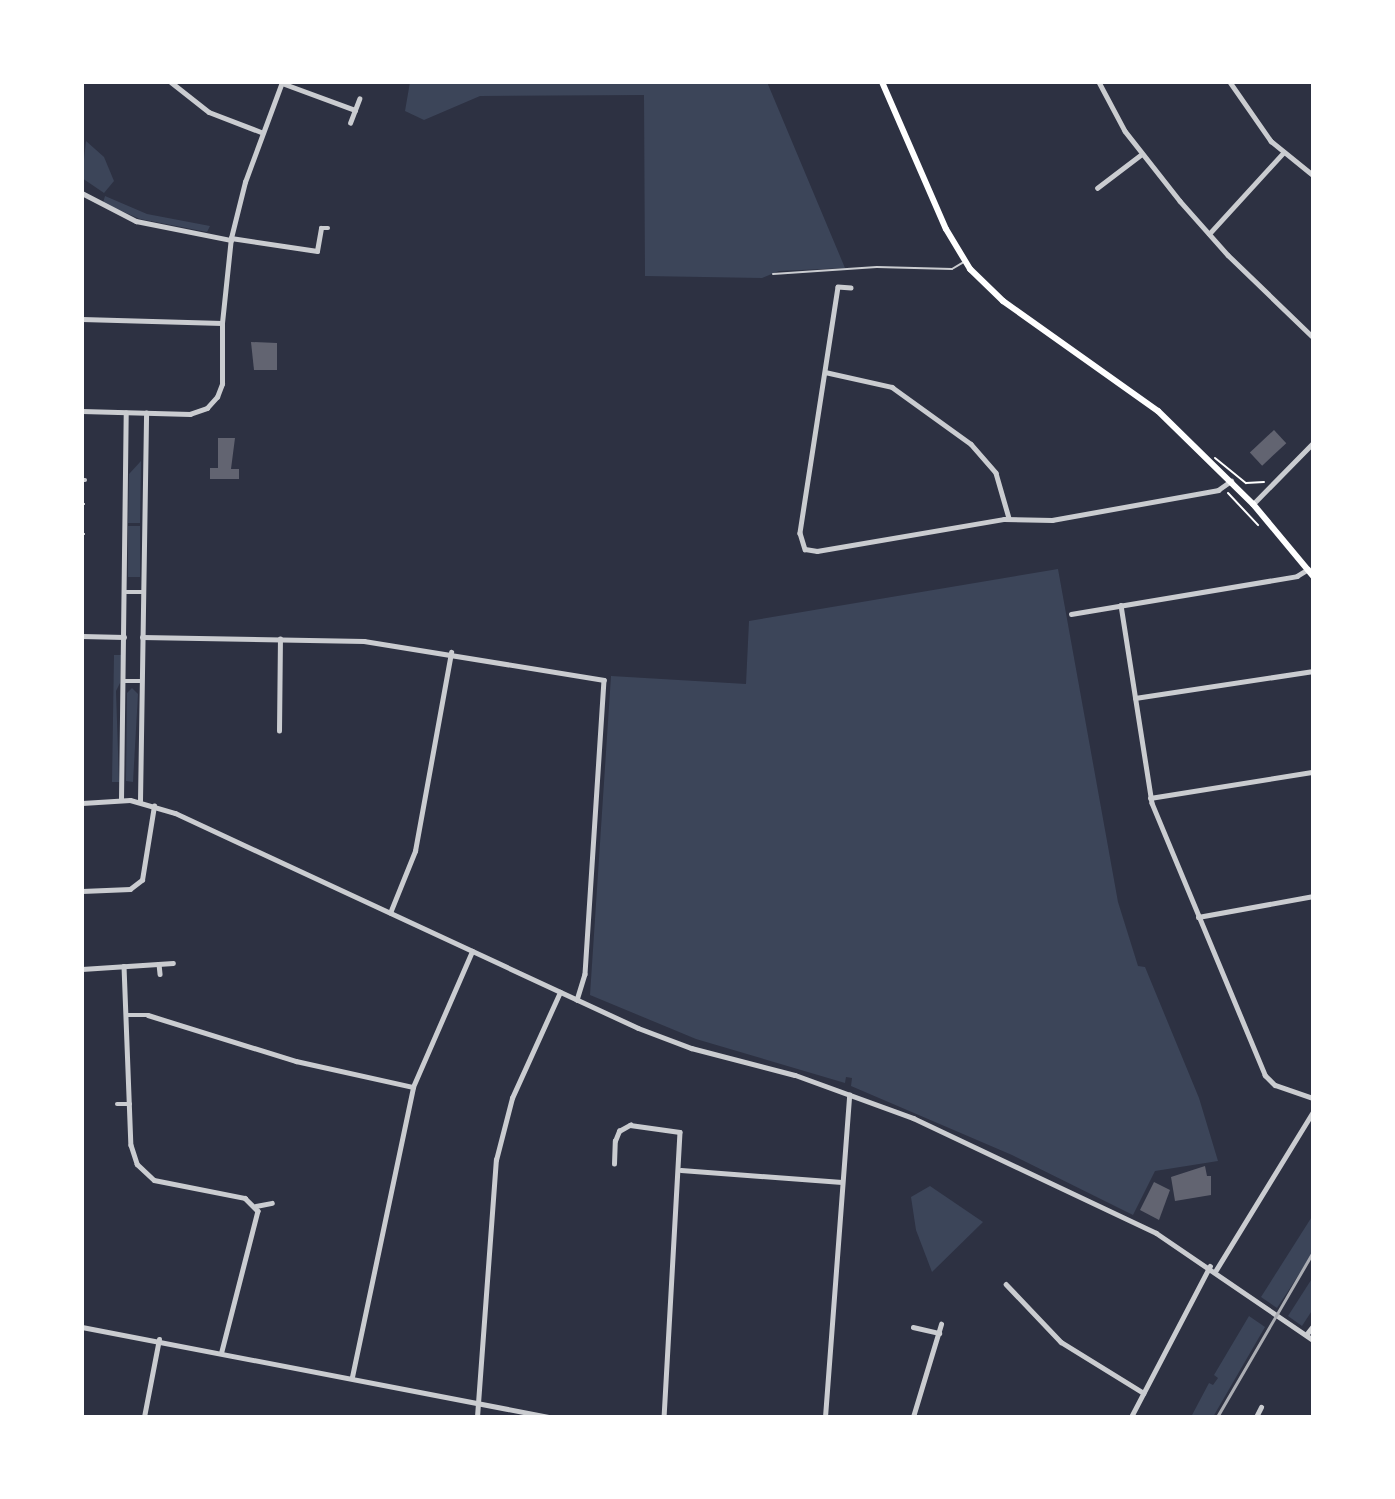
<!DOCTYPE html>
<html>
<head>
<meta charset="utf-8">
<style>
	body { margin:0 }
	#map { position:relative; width:1395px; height:1499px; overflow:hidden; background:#2d3142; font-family:Literata,serif }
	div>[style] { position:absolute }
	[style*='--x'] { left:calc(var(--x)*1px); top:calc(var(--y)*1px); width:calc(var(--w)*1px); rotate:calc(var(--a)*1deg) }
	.green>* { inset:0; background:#3c4559; transform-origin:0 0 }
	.building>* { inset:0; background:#626471; transform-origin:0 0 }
	.path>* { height:2px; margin:-1px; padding:0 1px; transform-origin:1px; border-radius:1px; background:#fff }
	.service>* { height:2px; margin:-1px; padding:0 1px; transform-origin:1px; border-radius:1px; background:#caccd0 }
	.minor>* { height:4.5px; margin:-2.25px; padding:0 2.25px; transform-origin:2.25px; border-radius:2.25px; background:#caccd0 }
	.tertiary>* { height:5px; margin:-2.5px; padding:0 2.5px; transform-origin:2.5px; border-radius:2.5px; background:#caccd0 }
	.primary>* { height:6px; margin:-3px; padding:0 3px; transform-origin:3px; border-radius:3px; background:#fff }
	.rail>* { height:2.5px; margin:-1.25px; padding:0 1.25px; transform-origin:1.25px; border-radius:1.25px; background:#abadb3 }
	span { translate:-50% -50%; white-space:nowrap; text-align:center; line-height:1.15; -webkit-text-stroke:7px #fff; paint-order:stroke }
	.frame { position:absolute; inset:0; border:84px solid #fff; pointer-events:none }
</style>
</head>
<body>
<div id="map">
	<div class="green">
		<i style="clip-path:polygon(410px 82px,767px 82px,845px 268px,779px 271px,762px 278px,645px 276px,644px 95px,480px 96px,424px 120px,405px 111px)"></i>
		<i style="clip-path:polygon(86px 141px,104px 157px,114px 181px,104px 193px,82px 178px)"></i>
		<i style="clip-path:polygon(105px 196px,147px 214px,210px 226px,207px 232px,140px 219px,103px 203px)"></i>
		<i style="clip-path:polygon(141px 461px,140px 523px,128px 523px,129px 474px)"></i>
		<i style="left:128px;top:526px;width:12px;height:51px"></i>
		<i style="clip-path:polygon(1058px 569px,1118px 902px,1138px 966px,1145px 967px,1199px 1098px,1218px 1161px,1155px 1171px,1133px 1215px,1012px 1155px,851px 1086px,852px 1078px,846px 1077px,845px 1083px,696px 1039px,590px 995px,611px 676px,746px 684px,749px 621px)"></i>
		<i style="clip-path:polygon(114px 655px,121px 655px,120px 683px,116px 691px,119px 782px,112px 782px)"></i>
		<i style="clip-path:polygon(132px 688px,138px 694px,133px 782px,126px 781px,127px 693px)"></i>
		<i style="clip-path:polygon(930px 1186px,983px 1222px,932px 1272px,916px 1230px,911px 1197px)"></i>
		<i style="clip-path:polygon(1313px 1215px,1313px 1253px,1277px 1308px,1261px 1297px)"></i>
		<i style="clip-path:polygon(1313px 1277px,1313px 1309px,1302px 1326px,1288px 1316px)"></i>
		<i style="clip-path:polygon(1249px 1316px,1265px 1327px,1213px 1417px,1191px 1417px,1209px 1383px,1213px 1385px,1218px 1378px,1214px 1375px)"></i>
	</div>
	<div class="building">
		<i style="clip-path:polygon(251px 342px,277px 343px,277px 370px,254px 370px)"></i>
		<i style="left:1274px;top:430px;width:18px;height:33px;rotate:47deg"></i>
		<i style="clip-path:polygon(218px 438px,235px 438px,231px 469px,239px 469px,239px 479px,210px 479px,210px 468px,218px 468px)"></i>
		<i style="clip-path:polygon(1205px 1166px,1207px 1176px,1211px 1176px,1211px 1195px,1175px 1201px,1171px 1177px)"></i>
		<i style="clip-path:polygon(1154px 1182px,1170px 1190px,1159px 1220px,1140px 1210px)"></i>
	</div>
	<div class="path">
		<i style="--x:1215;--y:458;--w:40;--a:39"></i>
		<i style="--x:1246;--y:483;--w:18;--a:-3"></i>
		<i style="--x:1228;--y:493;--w:44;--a:46.8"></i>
		<i style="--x:82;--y:504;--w:2;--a:0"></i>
		<i style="--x:82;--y:534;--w:2;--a:0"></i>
	</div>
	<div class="service">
		<i style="--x:773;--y:274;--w:104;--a:-3.9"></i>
		<i style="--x:877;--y:267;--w:75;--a:1.5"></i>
		<i style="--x:952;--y:269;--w:12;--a:-31"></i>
	</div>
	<div class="minor">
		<i style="--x:171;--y:82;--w:48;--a:38.3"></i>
		<i style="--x:209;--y:112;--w:56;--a:21"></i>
		<i style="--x:1099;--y:82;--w:55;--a:62"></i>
		<i style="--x:1125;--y:131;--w:89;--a:51.8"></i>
		<i style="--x:1180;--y:201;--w:72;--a:48.4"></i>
		<i style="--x:1228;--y:255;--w:118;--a:44"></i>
		<i style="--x:1230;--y:82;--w:72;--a:55.2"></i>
		<i style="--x:1271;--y:141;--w:54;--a:39"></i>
		<i style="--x:282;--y:83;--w:78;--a:20.3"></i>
		<i style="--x:350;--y:123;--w:26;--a:-69"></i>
		<i style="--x:1097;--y:188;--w:56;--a:-37.1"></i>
		<i style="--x:82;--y:193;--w:61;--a:27.4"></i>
		<i style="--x:136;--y:221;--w:97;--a:11.3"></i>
		<i style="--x:1209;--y:234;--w:110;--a:-47.6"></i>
		<i style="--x:231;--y:238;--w:87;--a:8.6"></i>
		<i style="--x:317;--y:251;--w:23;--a:-80"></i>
		<i style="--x:321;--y:228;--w:7;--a:0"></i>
		<i style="--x:851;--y:288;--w:13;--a:-176"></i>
		<i style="--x:838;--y:287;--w:249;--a:98.8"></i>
		<i style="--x:800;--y:533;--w:17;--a:73"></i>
		<i style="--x:805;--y:549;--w:12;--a:9"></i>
		<i style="--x:817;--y:551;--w:190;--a:-9.7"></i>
		<i style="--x:1004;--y:519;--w:48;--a:1.2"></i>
		<i style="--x:1052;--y:520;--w:169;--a:-10.2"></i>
		<i style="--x:1218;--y:490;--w:16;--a:-35"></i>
		<i style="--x:82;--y:319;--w:140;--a:1.6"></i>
		<i style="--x:825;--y:372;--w:69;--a:12.6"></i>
		<i style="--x:892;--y:387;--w:97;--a:35.8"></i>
		<i style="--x:971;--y:444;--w:38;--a:49"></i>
		<i style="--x:996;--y:473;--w:47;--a:73.9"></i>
		<i style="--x:82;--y:411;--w:108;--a:1.6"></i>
		<i style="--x:190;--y:414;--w:18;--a:-19"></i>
		<i style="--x:207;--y:408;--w:15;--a:-48"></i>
		<i style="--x:217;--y:397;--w:14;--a:-69"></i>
		<i style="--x:222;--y:384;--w:61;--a:-90"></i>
		<i style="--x:222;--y:323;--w:85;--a:-84"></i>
		<i style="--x:231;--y:238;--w:58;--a:-76"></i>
		<i style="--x:245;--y:182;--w:107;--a:-69.7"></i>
		<i style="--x:82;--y:480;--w:3;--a:0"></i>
		<i style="--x:1253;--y:504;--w:86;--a:-45.5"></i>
		<i style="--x:124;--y:592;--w:18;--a:0"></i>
		<i style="--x:1121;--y:605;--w:200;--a:81.1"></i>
		<i style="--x:1152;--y:803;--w:295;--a:67.4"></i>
		<i style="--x:1265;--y:1075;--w:14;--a:45"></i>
		<i style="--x:1275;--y:1085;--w:40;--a:18.9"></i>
		<i style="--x:1071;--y:614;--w:229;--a:-9.5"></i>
		<i style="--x:1297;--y:576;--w:13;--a:-32"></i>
		<i style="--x:82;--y:636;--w:42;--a:1.4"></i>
		<i style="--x:142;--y:637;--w:222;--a:1"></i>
		<i style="--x:364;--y:641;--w:243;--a:9.2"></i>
		<i style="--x:604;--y:680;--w:295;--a:93.7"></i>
		<i style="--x:585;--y:974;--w:27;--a:107"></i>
		<i style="--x:123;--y:681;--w:18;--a:0"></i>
		<i style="--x:1135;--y:698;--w:180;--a:-8.6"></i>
		<i style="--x:279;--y:731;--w:92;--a:-89.4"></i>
		<i style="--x:1150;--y:798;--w:165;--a:-9.1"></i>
		<i style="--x:121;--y:800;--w:387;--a:-89.3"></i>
		<i style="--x:140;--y:801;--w:388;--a:-89.1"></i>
		<i style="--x:82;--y:891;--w:48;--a:-2.4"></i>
		<i style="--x:130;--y:889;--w:15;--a:-37"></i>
		<i style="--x:142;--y:880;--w:75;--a:-80.8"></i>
		<i style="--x:390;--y:913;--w:67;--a:-68"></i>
		<i style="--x:415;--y:851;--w:202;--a:-79.7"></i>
		<i style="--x:1198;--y:917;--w:117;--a:-10.3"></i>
		<i style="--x:159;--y:964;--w:10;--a:84"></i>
		<i style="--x:124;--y:966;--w:179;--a:87.8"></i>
		<i style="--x:131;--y:1145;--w:20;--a:72"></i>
		<i style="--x:137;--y:1164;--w:23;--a:43"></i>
		<i style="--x:154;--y:1180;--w:93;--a:11.2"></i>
		<i style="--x:245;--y:1198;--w:18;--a:45"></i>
		<i style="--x:258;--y:1211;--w:145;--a:104.4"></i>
		<i style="--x:82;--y:969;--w:91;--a:-3.8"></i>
		<i style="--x:126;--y:1015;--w:22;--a:0"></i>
		<i style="--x:148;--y:1015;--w:155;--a:17.3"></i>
		<i style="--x:296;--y:1061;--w:120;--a:12.5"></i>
		<i style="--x:117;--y:1104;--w:13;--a:0"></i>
		<i style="--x:614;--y:1164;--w:23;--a:-88"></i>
		<i style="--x:615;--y:1141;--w:11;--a:-68"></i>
		<i style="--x:619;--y:1131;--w:13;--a:-29"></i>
		<i style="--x:630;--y:1125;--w:50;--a:8"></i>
		<i style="--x:680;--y:1132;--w:285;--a:93.2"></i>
		<i style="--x:681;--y:1170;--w:161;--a:4.3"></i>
		<i style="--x:256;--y:1206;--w:16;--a:-11"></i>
		<i style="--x:1216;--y:1270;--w:185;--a:-58.5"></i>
		<i style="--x:1006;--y:1284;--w:80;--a:46.5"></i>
		<i style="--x:1061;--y:1342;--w:97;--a:31.6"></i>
		<i style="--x:82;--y:1327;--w:476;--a:10.9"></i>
		<i style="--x:913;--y:1327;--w:27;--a:13"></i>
		<i style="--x:1306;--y:1335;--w:11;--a:-52"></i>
		<i style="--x:352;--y:1377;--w:296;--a:-78.1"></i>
		<i style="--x:413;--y:1087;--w:148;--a:-66.5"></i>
		<i style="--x:144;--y:1417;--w:79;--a:-79.1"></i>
		<i style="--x:477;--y:1417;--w:258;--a:-85.8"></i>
		<i style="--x:496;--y:1160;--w:64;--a:-75.5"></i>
		<i style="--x:512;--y:1098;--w:116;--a:-65.6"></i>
		<i style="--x:825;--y:1417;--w:323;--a:-85.7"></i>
		<i style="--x:913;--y:1417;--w:97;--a:-73.2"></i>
		<i style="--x:1131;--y:1417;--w:170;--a:-62.4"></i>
		<i style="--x:1256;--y:1417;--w:11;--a:-63"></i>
	</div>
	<div class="tertiary">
		<i style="--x:82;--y:803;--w:48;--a:-3.6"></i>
		<i style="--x:130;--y:800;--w:47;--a:16.1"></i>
		<i style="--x:175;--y:813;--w:510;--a:24.91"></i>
		<i style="--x:638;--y:1028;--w:57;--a:20.7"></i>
		<i style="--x:691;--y:1048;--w:107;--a:14.6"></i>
		<i style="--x:795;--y:1075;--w:126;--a:20"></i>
		<i style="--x:913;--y:1118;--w:269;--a:25.3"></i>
		<i style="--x:1156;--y:1233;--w:190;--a:34.3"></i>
	</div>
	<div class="primary">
		<i style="--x:882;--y:82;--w:160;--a:66.5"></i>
		<i style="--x:946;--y:229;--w:47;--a:59"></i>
		<i style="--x:970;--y:269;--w:46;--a:44.1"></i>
		<i style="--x:1003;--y:301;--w:190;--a:35.4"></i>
		<i style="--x:1158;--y:411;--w:133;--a:44.4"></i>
		<i style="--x:1253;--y:504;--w:94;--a:50.2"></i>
	</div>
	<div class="rail">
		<i style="--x:1217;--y:1417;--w:191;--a:-59.8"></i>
	</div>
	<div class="frame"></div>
</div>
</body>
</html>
